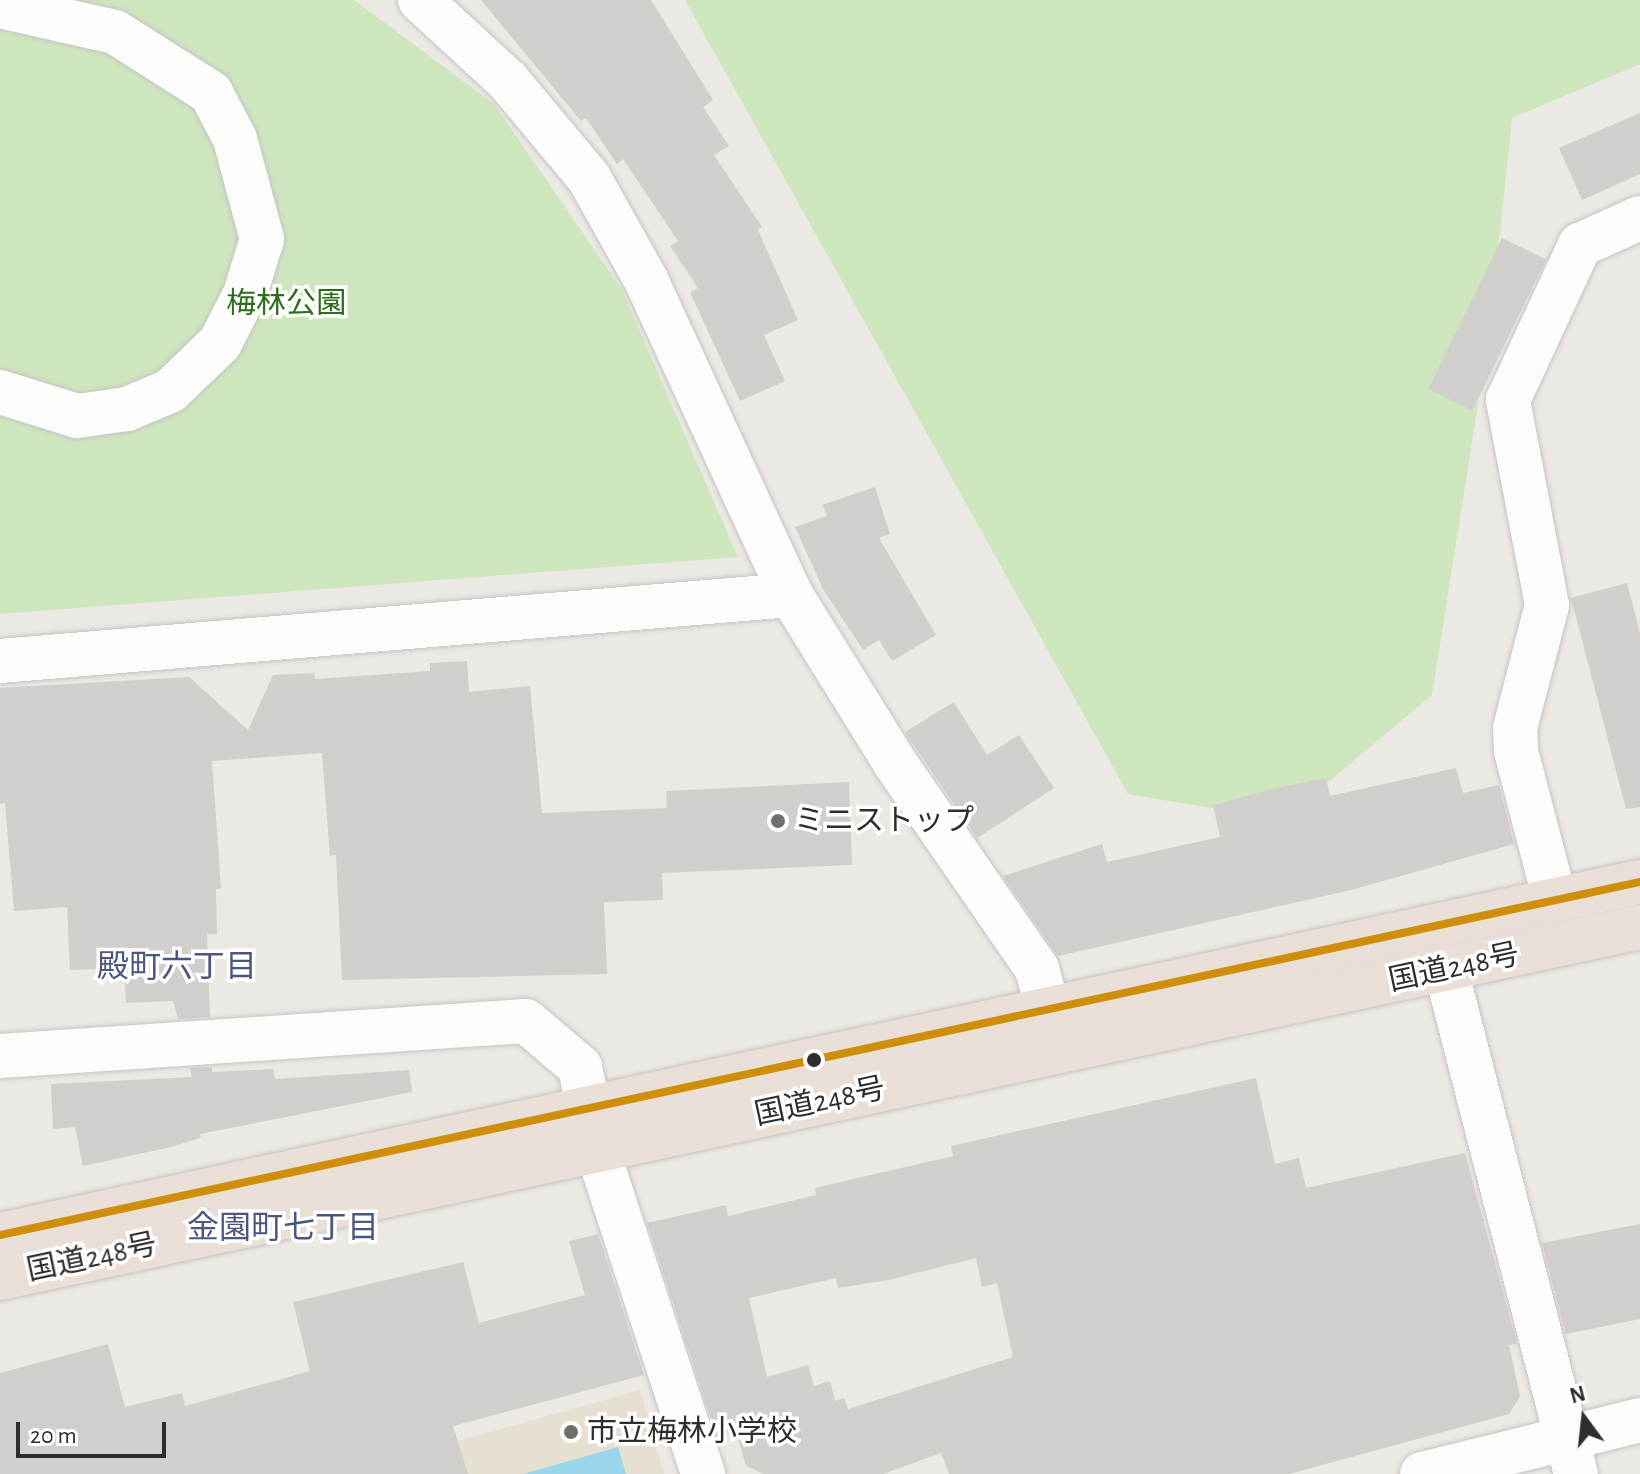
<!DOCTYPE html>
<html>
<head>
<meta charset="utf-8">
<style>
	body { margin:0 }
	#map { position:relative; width:1640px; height:1474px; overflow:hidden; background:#ece8e4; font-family:"Alegreya Sans","Noto Sans JP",sans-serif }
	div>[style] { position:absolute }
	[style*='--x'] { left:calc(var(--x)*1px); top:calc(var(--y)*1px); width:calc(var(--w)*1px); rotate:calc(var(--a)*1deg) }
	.education>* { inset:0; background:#e6e0d3 }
	.green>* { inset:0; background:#cee6be }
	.water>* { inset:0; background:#99d6ec }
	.building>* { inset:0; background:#d1cecb; transform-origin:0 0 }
	.roads { filter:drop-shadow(0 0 2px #c5c4c5) drop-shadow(0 0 2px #c5c4c5) }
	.minor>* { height:44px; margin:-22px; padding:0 22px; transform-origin:22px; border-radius:22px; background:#fcfcfb }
	.highway>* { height:44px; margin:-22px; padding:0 22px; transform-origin:22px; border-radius:22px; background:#eadfd6 }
	.bus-1>* { height:8px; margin:-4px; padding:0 4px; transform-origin:4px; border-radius:4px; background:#cf8e09 }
	.dots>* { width:22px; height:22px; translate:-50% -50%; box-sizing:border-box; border:4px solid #fff; border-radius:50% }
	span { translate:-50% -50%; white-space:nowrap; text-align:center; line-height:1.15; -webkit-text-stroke:7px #fff; paint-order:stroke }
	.park-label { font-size:30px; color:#2c6e1b }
	.poi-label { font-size:30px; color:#2e2e2e }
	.left { translate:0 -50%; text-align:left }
	.street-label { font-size:30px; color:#2e2e2e }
	.neighbourhood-label { font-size:32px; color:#4d5680 }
	.north { position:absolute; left:1544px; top:1378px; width:80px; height:80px; -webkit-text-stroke:6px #fff; paint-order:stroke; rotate:345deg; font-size:22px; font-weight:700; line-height:32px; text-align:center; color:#2e2e2e }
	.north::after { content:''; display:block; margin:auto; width:28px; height:36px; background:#2e2e2e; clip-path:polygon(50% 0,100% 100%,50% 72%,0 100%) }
	.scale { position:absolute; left:16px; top:1422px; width:150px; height:36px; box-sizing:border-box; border:4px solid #2e2e2e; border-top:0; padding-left:10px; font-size:24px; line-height:28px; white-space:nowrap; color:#2e2e2e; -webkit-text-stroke:6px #fff; paint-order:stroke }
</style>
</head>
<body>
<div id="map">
	<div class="education">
		<i style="clip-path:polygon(640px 1390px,664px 1474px,340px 1474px)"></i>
	</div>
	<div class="green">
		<i style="clip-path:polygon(0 0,354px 0,494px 104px,622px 290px,738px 557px,0 614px)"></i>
		<i style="clip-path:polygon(685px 0,1640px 0,1640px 64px,1512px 118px,1490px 328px,1432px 695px,1283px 820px,1128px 794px)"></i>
	</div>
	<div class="water">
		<i style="clip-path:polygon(618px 1447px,626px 1474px,523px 1474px)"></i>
	</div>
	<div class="building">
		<i style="clip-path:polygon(481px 0,651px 0,713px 100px,703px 107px,729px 146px,714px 155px,762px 227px,758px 230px,798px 320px,764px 335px,785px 381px,740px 401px,690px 292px,698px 288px,670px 246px,678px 241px,623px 159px,617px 164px,586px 118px,581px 121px)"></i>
		<i style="clip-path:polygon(1640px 113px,1640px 174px,1582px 200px,1559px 148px)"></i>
		<i style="left:1502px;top:238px;width:49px;height:168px;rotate:26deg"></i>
		<i style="clip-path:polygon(875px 487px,890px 534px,879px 538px,936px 635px,892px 661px,879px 640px,863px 650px,823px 589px,795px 527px,827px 516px,822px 505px)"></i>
		<i style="clip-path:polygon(1627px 583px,1640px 633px,1640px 807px,1626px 809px,1571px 598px)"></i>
		<i style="clip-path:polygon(467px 661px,469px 692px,530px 686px,542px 813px,667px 808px,666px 791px,849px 782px,852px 865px,662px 873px,663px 900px,604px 902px,607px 974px,342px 980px,336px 855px,330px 856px,322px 753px,212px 761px,221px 888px,216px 889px,217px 934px,207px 934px,210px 1017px,178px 1019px,173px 1001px,126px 1003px,124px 968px,70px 970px,67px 907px,14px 911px,5px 803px,0 804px,0 688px,189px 677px,248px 730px,273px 675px,314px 673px,315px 679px,430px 671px,430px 663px)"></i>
		<i style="clip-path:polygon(954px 702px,987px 755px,1019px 735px,1054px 788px,977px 838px,905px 732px)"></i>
		<i style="clip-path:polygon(1456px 768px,1463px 793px,1499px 785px,1514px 844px,1351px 890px,1058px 956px,1003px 876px,1102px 844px,1107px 862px,1220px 837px,1213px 805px,1281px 787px,1326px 778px,1330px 796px)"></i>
		<i style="clip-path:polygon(212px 1067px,212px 1072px,273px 1069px,275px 1079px,409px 1070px,412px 1092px,200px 1134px,201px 1138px,171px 1147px,83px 1166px,75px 1127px,53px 1129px,51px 1084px,192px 1077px,190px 1068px)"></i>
		<i style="clip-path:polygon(evenodd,1256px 1078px,1275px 1164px,1299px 1158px,1306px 1188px,1465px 1153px,1517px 1344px,1509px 1345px,1520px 1396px,1509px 1414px,1289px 1474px,949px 1474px,941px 1453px,883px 1474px,764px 1474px,746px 1466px,736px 1431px,717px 1437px,647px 1223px,726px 1205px,728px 1216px,816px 1195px,815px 1188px,953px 1156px,951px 1146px,1256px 1078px,976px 1258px,982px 1287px,997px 1283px,1013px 1357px,848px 1409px,844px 1398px,835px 1401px,830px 1381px,814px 1386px,808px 1365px,767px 1377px,749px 1298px,836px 1278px,838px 1288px,888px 1280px,976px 1258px)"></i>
		<i style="clip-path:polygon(1640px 1224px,1640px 1319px,1566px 1334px,1542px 1243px)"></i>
		<i style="clip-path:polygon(598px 1234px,644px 1375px,453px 1426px,468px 1474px,0 1474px,0 1373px,108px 1344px,125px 1407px,182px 1393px,185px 1406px,310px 1371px,293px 1302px,463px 1262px,479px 1323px,585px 1295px,569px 1241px)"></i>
	</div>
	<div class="roads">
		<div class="minor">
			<i style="--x:420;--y:0;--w:120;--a:42.6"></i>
			<i style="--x:508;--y:81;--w:126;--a:50.1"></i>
			<i style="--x:589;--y:178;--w:117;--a:60.8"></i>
			<i style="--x:646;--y:280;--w:347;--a:65.3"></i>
			<i style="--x:791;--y:595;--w:198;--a:58.2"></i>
			<i style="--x:895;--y:763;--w:250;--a:55.4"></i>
			<i style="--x:1037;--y:969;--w:46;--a:74.7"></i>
			<i style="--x:0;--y:6;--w:118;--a:12.7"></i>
			<i style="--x:115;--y:32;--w:114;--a:32.4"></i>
			<i style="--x:211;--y:93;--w:52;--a:62.4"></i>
			<i style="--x:235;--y:139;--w:104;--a:74.9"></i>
			<i style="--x:262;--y:239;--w:58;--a:107.2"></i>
			<i style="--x:245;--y:294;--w:55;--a:117"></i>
			<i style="--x:220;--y:343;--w:69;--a:136.2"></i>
			<i style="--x:170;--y:391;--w:47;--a:157.3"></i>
			<i style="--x:127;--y:409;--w:50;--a:172"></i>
			<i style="--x:77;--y:416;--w:81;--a:-162.7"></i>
			<i style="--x:0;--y:661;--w:794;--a:-4.77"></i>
			<i style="--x:1555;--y:900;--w:154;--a:-104.7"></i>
			<i style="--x:1516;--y:751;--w:23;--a:-92"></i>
			<i style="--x:1515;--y:728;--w:127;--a:-75.4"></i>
			<i style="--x:1547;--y:605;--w:209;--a:-100.8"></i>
			<i style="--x:1508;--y:400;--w:171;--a:-65.1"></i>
			<i style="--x:1580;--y:245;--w:66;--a:-24.2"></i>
			<i style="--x:1446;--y:970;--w:520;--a:75.54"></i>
			<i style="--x:0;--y:1056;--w:527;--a:-3.81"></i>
			<i style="--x:526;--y:1021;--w:71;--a:40.4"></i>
			<i style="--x:580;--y:1067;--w:84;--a:78.3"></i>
			<i style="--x:597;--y:1149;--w:342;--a:71.9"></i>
			<i style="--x:1422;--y:1474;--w:225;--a:-13.9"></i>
		</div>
		<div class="highway">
			<i style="--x:0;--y:1235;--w:1678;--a:-12.15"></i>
			<i style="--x:0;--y:1278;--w:1677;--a:-12.08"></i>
		</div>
	</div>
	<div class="bus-1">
		<i style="--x:0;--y:1235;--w:1678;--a:-12.15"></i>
	</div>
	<div class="dots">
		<i style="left:778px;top:821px;background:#706f6e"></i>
		<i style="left:814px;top:1060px;background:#2e2e2e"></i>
		<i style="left:571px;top:1432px;background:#706f6e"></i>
	</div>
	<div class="park-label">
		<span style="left:286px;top:304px">梅林公園</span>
	</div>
	<div class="poi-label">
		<span class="left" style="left:794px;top:821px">ミニストップ</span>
		<span class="left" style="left:587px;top:1432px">市立梅林小学校</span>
	</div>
	<div class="street-label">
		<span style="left:1454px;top:968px;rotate:-12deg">国道248号</span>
		<span style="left:820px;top:1102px;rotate:-12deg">国道248号</span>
		<span style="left:92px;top:1258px;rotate:-12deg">国道248号</span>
	</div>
	<div class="neighbourhood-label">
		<span style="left:177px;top:967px">殿町六丁目</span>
		<span style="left:283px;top:1228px">金園町七丁目</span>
	</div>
	<div class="north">N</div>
	<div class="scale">20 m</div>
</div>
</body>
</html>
